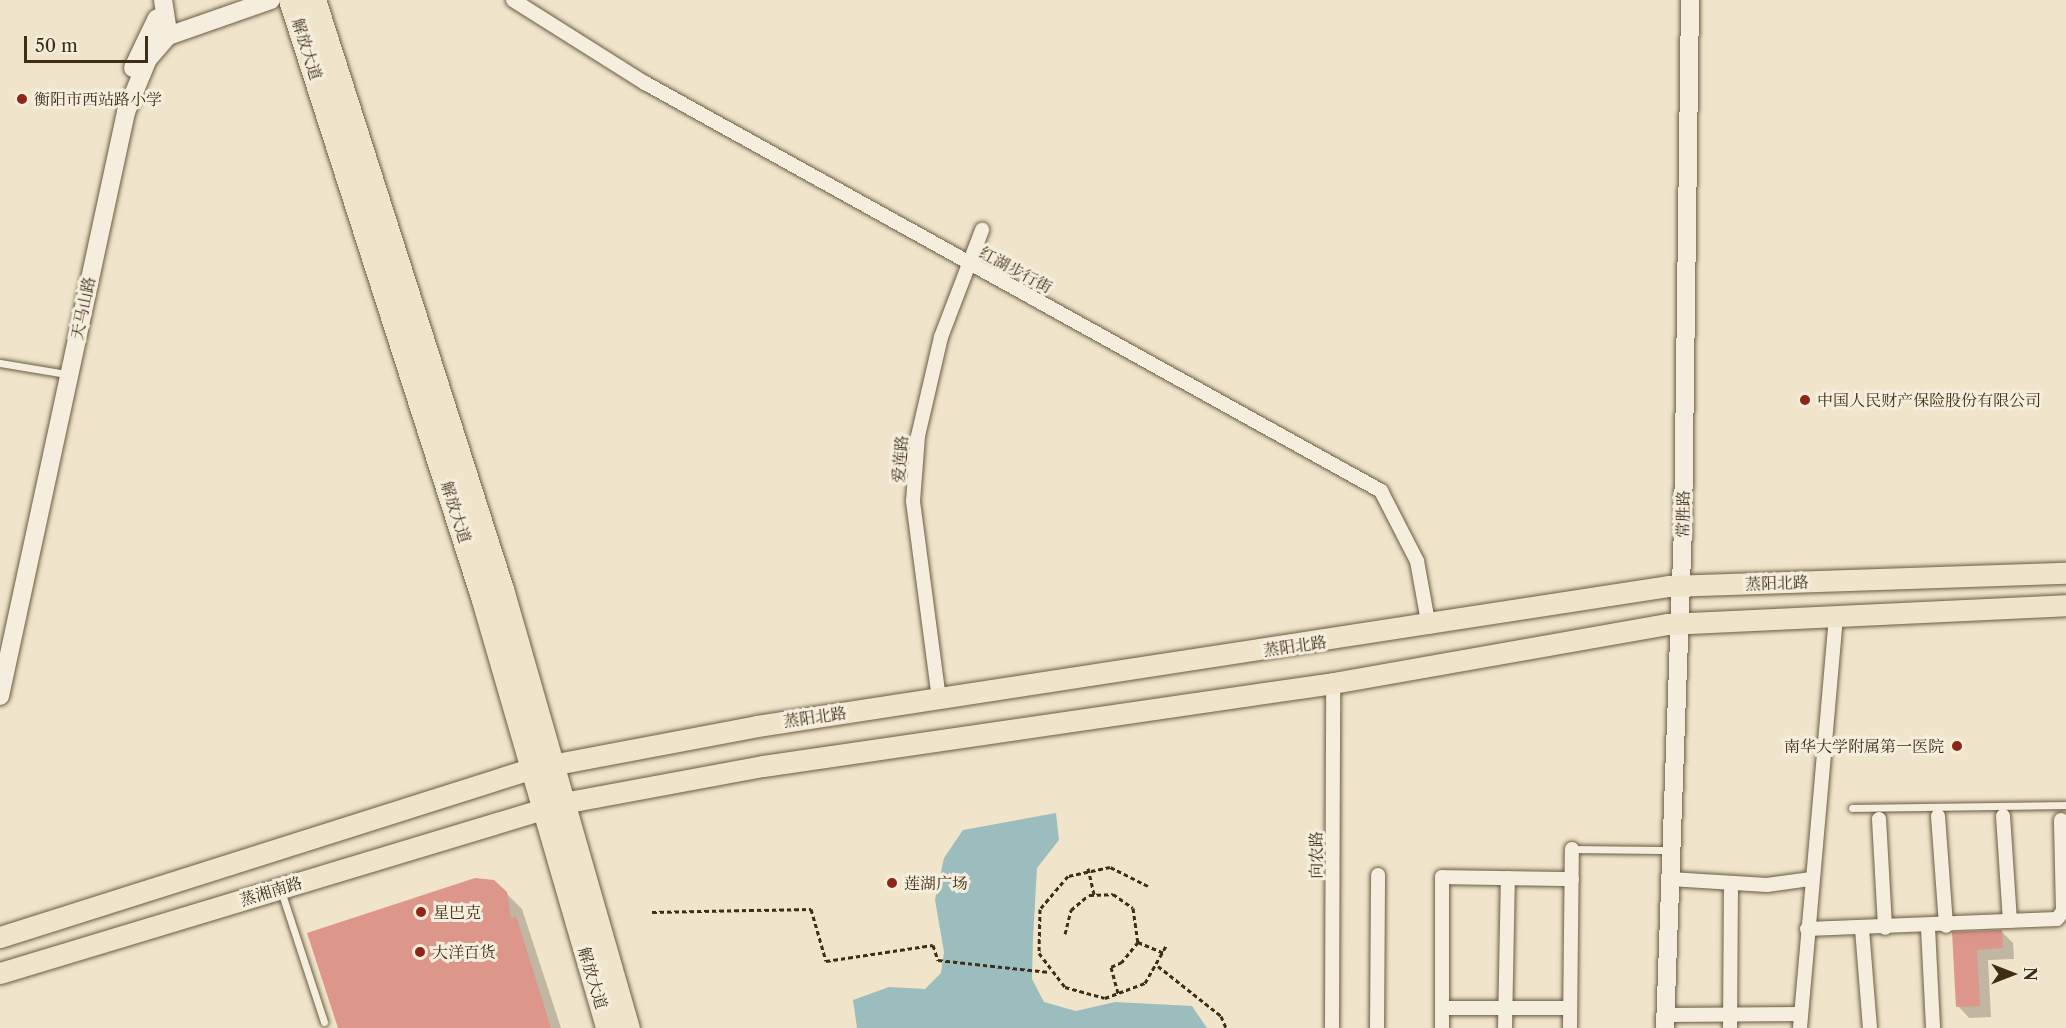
<!DOCTYPE html>
<html>
<head>
<meta charset="utf-8">
<style>
	body { margin:0 }
	#map { position:relative; width:2066px; height:1028px; overflow:hidden; background:#f0e4ca; font-family:"Libre Caslon Text","Noto Serif SC",serif }
	div>[style] { position:absolute }
	[style*='--x'] { left:calc(var(--x)*1px); top:calc(var(--y)*1px); width:calc(var(--w)*1px); rotate:calc(var(--a)*1deg) }
	.water>* { inset:0; background:#9cbdbd }
	.shadow>* { inset:0; background:#0003 }
	.building>* { inset:0; background:#dd968a }
	.path>* { height:3px; margin-top:-1.5px; transform-origin:0; background:repeating-linear-gradient(90deg,#3f2e17 0 4.5px,transparent 0 7.5px) }
	.roads { filter:drop-shadow(0 0 2px #6b5c44) drop-shadow(0 0 2px #6b5c44) }
	.lane>* { height:7px; margin:-3.5px; padding:0 3.5px; transform-origin:3.5px; border-radius:3.5px; background:#f5eddd }
	.street>* { height:14px; margin:-7px; padding:0 7px; transform-origin:7px; border-radius:7px; background:#f5eddd }
	.secondary>* { height:18px; margin:-9px; padding:0 9px; transform-origin:9px; border-radius:9px; background:#f5eddd }
	.primary>* { height:21px; margin:-10.5px; padding:0 10.5px; transform-origin:10.5px; border-radius:10.5px; background:#f0e4ca }
	.highway>* { height:24px; margin:-12px; padding:0 12px; transform-origin:12px; border-radius:12px; background:#f0e4ca }
	.dots>* { width:16px; height:16px; translate:-50% -50%; box-sizing:border-box; border:3px solid #f5eddd; border-radius:50% }
	span { translate:-50% -50%; white-space:nowrap; text-align:center; line-height:1.15; -webkit-text-stroke:6px #f5eddd; paint-order:stroke }
	.street-label { font-size:16px; color:#3f2e17 }
	.poi-label { font-size:16px; color:#3f2e17 }
	.left { translate:0 -50%; text-align:left }
	.right { translate:-100% -50%; text-align:right }
	.north { position:absolute; left:1982px; top:944px; width:60px; height:60px; -webkit-text-stroke:4px #f5eddd; paint-order:stroke; rotate:90deg; font-size:16px; font-weight:700; line-height:24px; text-align:center; color:#3f2e17 }
	.north::after { content:''; display:block; margin:auto; width:21px; height:27px; background:#3f2e17; clip-path:polygon(50% 0,100% 100%,50% 72%,0 100%) }
	.scale { position:absolute; left:24px; top:36px; width:124px; height:27px; box-sizing:border-box; border:3px solid #3f2e17; border-top:0; padding-left:8px; font-size:18px; line-height:21px; white-space:nowrap; color:#3f2e17; -webkit-text-stroke:4px #f5eddd; paint-order:stroke }
</style>
</head>
<body>
<div id="map">
	<div class="water">
		<i style="clip-path:polygon(1056px 813px,1059px 840px,1037px 868px,1033px 938px,1032px 979px,1044px 1002px,1076px 1011px,1115px 1002px,1192px 1006px,1207px 1028px,857px 1028px,853px 1000px,889px 987px,925px 989px,941px 973px,944px 952px,935px 900px,944px 858px,963px 830px)"></i>
	</div>
	<div class="shadow">
		<i style="clip-path:polygon(506px 893px,522px 909px,561px 1028px,339px 1028px)"></i>
		<i style="clip-path:polygon(2002px 932px,2013px 943px,2014px 959px,1988px 960px,1991px 1017px,1969px 1018px,1958px 1006px,1954px 934px)"></i>
	</div>
	<div class="building">
		<i style="clip-path:polygon(475px 878px,494px 880px,507px 892px,511px 918px,516px 916px,551px 1028px,338px 1028px,307px 933px)"></i>
		<i style="clip-path:polygon(2002px 930px,2003px 948px,1977px 950px,1980px 1006px,1956px 1007px,1952px 932px)"></i>
	</div>
	<div class="path">
		<i style="--x:1088;--y:868;--w:27;--a:77"></i>
		<i style="--x:1148;--y:886;--w:42;--a:-153.4"></i>
		<i style="--x:1110;--y:867;--w:43;--a:167.9"></i>
		<i style="--x:1068;--y:876;--w:43;--a:130.3"></i>
		<i style="--x:1040;--y:909;--w:44;--a:91.3"></i>
		<i style="--x:1039;--y:953;--w:43;--a:52.6"></i>
		<i style="--x:1065;--y:987;--w:41;--a:15.4"></i>
		<i style="--x:1105;--y:998;--w:43;--a:-20.6"></i>
		<i style="--x:1145;--y:983;--w:43;--a:-60.4"></i>
		<i style="--x:652;--y:912;--w:159;--a:-1.1"></i>
		<i style="--x:811;--y:909;--w:54;--a:73.9"></i>
		<i style="--x:826;--y:961;--w:108;--a:-8.5"></i>
		<i style="--x:933;--y:945;--w:16;--a:72"></i>
		<i style="--x:938;--y:960;--w:112;--a:6.2"></i>
		<i style="--x:1065;--y:934;--w:25;--a:-76"></i>
		<i style="--x:1071;--y:910;--w:23;--a:-40"></i>
		<i style="--x:1089;--y:895;--w:24;--a:-2"></i>
		<i style="--x:1113;--y:894;--w:24;--a:35"></i>
		<i style="--x:1133;--y:908;--w:34;--a:82"></i>
		<i style="--x:1138;--y:942;--w:26;--a:129"></i>
		<i style="--x:1122;--y:962;--w:12;--a:156"></i>
		<i style="--x:1111;--y:967;--w:30;--a:75"></i>
		<i style="--x:1138;--y:942;--w:28;--a:23"></i>
		<i style="--x:1158;--y:966;--w:80;--a:38.4"></i>
		<i style="--x:1221;--y:1016;--w:13;--a:67"></i>
	</div>
	<div class="roads">
		<div class="lane">
			<i style="--x:0;--y:363;--w:61;--a:9.5"></i>
			<i style="--x:1852;--y:808;--w:214;--a:-0.8"></i>
			<i style="--x:1572;--y:849;--w:89;--a:0.6"></i>
			<i style="--x:281;--y:891;--w:138;--a:71.8"></i>
		</div>
		<div class="street">
			<i style="--x:513;--y:0;--w:156;--a:32.2"></i>
			<i style="--x:645;--y:83;--w:842;--a:29"></i>
			<i style="--x:1381;--y:491;--w:79;--a:62.8"></i>
			<i style="--x:1417;--y:561;--w:67;--a:79.7"></i>
			<i style="--x:939;--y:699;--w:200;--a:-97.5"></i>
			<i style="--x:913;--y:501;--w:65;--a:-85.6"></i>
			<i style="--x:918;--y:436;--w:102;--a:-76.9"></i>
			<i style="--x:941;--y:337;--w:115;--a:-69"></i>
			<i style="--x:1938;--y:816;--w:110;--a:85.8"></i>
			<i style="--x:2003;--y:816;--w:105;--a:86.2"></i>
			<i style="--x:1879;--y:819;--w:109;--a:86.8"></i>
			<i style="--x:1670;--y:879;--w:97;--a:3.5"></i>
			<i style="--x:1767;--y:885;--w:43;--a:-7.9"></i>
			<i style="--x:1928;--y:928;--w:100;--a:87.1"></i>
			<i style="--x:1807;--y:929;--w:250;--a:-2.3"></i>
			<i style="--x:2057;--y:919;--w:10;--a:-53"></i>
			<i style="--x:2063;--y:911;--w:91;--a:-91.3"></i>
			<i style="--x:1862;--y:929;--w:99;--a:85.4"></i>
			<i style="--x:1442;--y:1008;--w:128;--a:0"></i>
			<i style="--x:1665;--y:1015;--w:136;--a:-0.4"></i>
			<i style="--x:1332;--y:1028;--w:345;--a:-89.8"></i>
			<i style="--x:1377;--y:1028;--w:153;--a:-89.6"></i>
			<i style="--x:1442;--y:1028;--w:151;--a:-90"></i>
			<i style="--x:1442;--y:877;--w:130;--a:0.9"></i>
			<i style="--x:1505;--y:1028;--w:150;--a:-88.9"></i>
			<i style="--x:1570;--y:1028;--w:179;--a:-89.4"></i>
			<i style="--x:1730;--y:1028;--w:145;--a:-89.6"></i>
			<i style="--x:1800;--y:1028;--w:414;--a:-85"></i>
		</div>
		<div class="secondary">
			<i style="--x:163;--y:0;--w:31;--a:81"></i>
			<i style="--x:133;--y:68;--w:55;--a:-64.4"></i>
			<i style="--x:0;--y:696;--w:597;--a:-77.82"></i>
			<i style="--x:126;--y:112;--w:57;--a:-67.5"></i>
			<i style="--x:148;--y:59;--w:30;--a:-49"></i>
			<i style="--x:168;--y:36;--w:109;--a:-19.3"></i>
			<i style="--x:1665;--y:1028;--w:501;--a:-87.94"></i>
			<i style="--x:1683;--y:527;--w:527;--a:-89.24"></i>
		</div>
		<div class="primary">
			<i style="--x:0;--y:937;--w:556;--a:-17.59"></i>
			<i style="--x:530;--y:769;--w:231;--a:-10.7"></i>
			<i style="--x:757;--y:726;--w:923;--a:-8.73"></i>
			<i style="--x:1669;--y:586;--w:397;--a:-1.9"></i>
			<i style="--x:0;--y:973;--w:588;--a:-16.8"></i>
			<i style="--x:563;--y:803;--w:203;--a:-10.5"></i>
			<i style="--x:763;--y:766;--w:576;--a:-8.28"></i>
			<i style="--x:1333;--y:683;--w:340;--a:-10"></i>
			<i style="--x:1668;--y:624;--w:398;--a:-2.7"></i>
		</div>
		<div class="highway">
			<i style="--x:291;--y:0;--w:627;--a:72.17"></i>
			<i style="--x:483;--y:597;--w:449;--a:73.8"></i>
			<i style="--x:314;--y:0;--w:622;--a:72.32"></i>
			<i style="--x:503;--y:593;--w:453;--a:74"></i>
		</div>
	</div>
	<div class="dots">
		<i style="left:22px;top:99px;background:#8f2418"></i>
		<i style="left:1805px;top:400px;background:#8f2418"></i>
		<i style="left:1957px;top:746px;background:#8f2418"></i>
		<i style="left:892px;top:883px;background:#8f2418"></i>
		<i style="left:421px;top:912px;background:#8f2418"></i>
		<i style="left:420px;top:952px;background:#8f2418"></i>
	</div>
	<div class="street-label">
		<span style="left:307px;top:49px;rotate:72deg">解放大道</span>
		<span style="left:1016px;top:270px;rotate:28deg">红湖步行街</span>
		<span style="left:83px;top:308px;rotate:-78deg">天马山路</span>
		<span style="left:900px;top:459px;rotate:-85deg">爱莲路</span>
		<span style="left:456px;top:512px;rotate:72deg">解放大道</span>
		<span style="left:1683px;top:514px;rotate:-89deg">常胜路</span>
		<span style="left:1777px;top:583px;rotate:-2deg">蒸阳北路</span>
		<span style="left:1295px;top:646px;rotate:-8deg">蒸阳北路</span>
		<span style="left:815px;top:717px;rotate:-8deg">蒸阳北路</span>
		<span style="left:1316px;top:855px;rotate:-90deg">向农路</span>
		<span style="left:271px;top:891px;rotate:-17deg">蒸湘南路</span>
		<span style="left:593px;top:978px;rotate:73deg">解放大道</span>
	</div>
	<div class="poi-label">
		<span class="left" style="left:34px;top:99px">衡阳市西站路小学</span>
		<span class="left" style="left:1817px;top:400px">中国人民财产保险股份有限公司</span>
		<span class="right" style="left:1944px;top:746px">南华大学附属第一医院</span>
		<span class="left" style="left:904px;top:883px">莲湖广场</span>
		<span class="left" style="left:433px;top:912px">星巴克</span>
		<span class="left" style="left:432px;top:952px">大洋百货</span>
	</div>
	<div class="north">N</div>
	<div class="scale">50 m</div>
</div>
</body>
</html>
